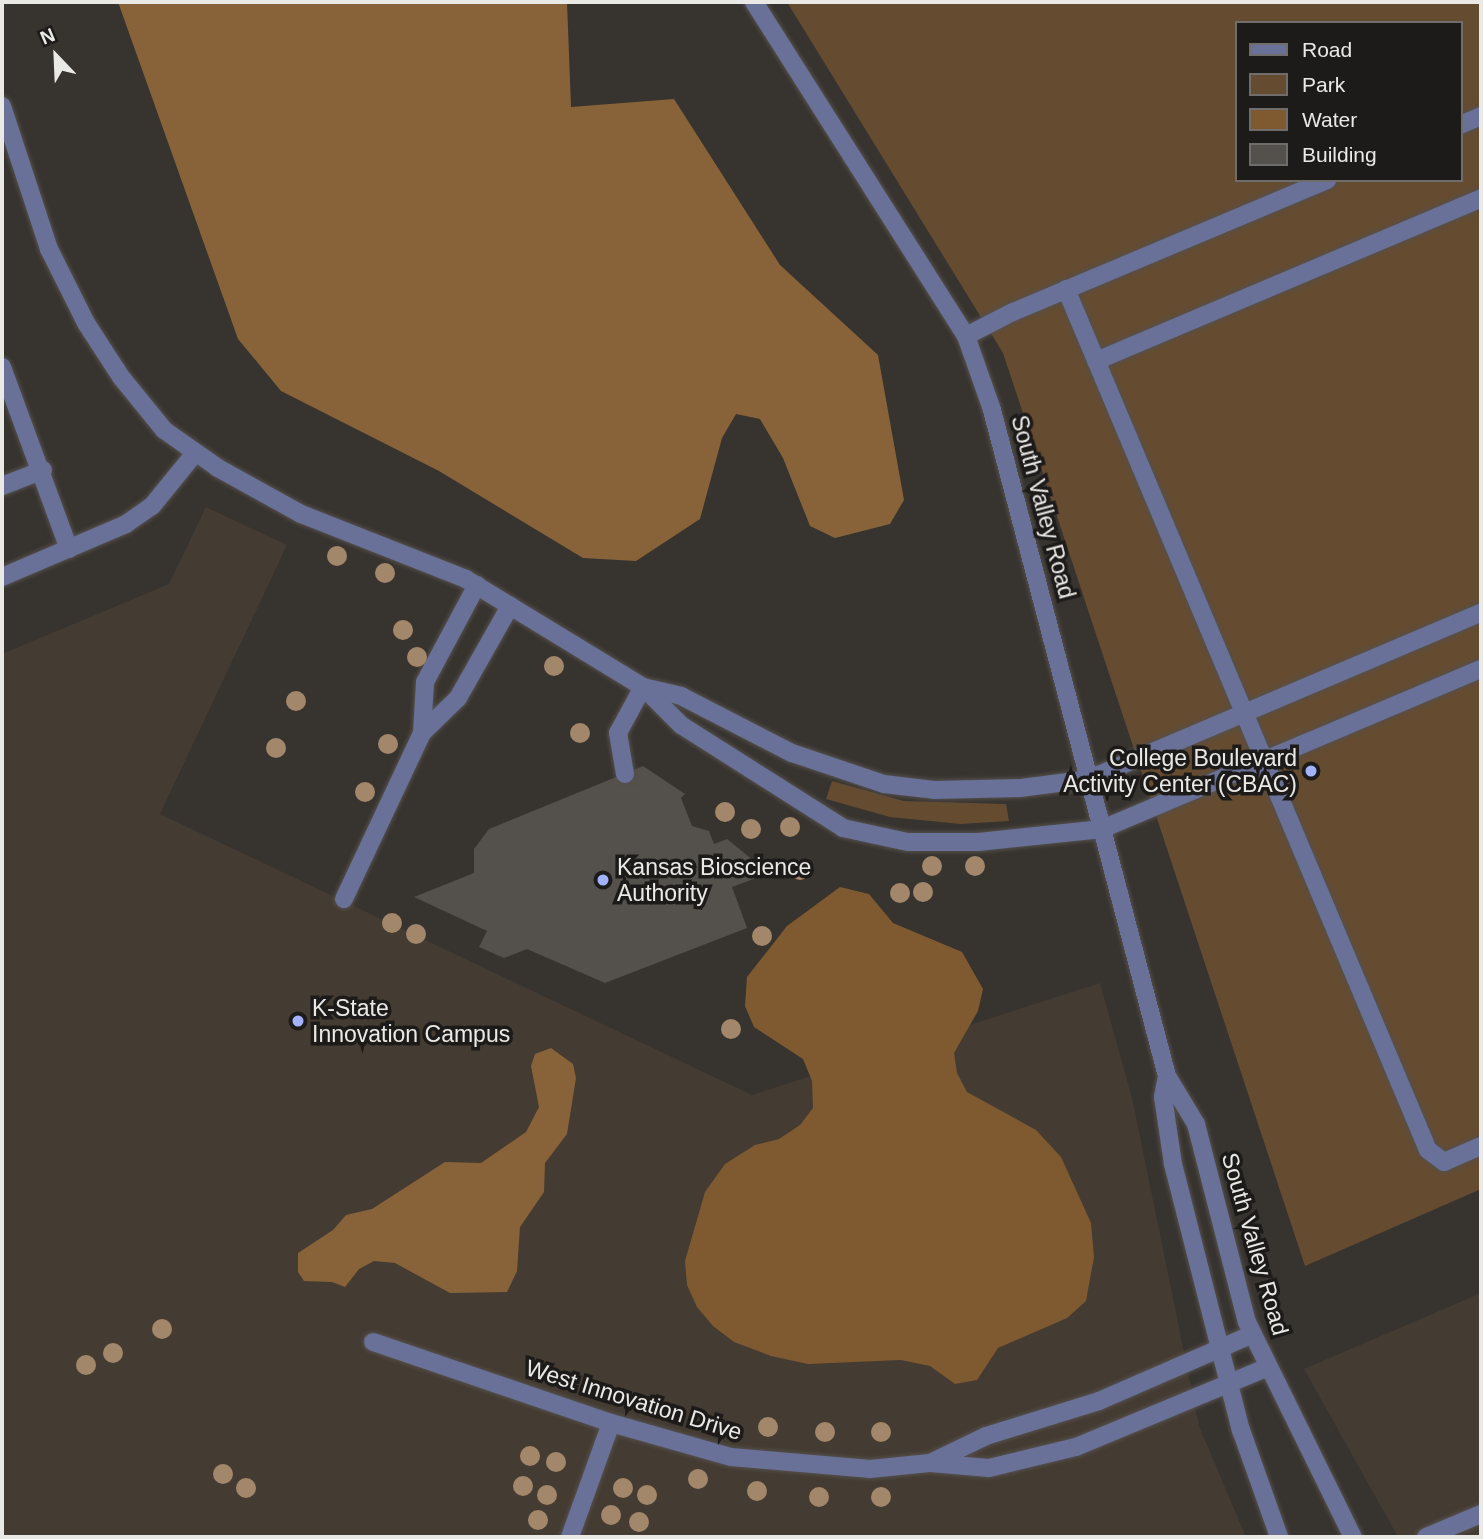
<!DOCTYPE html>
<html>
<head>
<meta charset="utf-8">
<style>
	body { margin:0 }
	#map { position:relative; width:1483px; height:1539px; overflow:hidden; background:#37332f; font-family:Arial,sans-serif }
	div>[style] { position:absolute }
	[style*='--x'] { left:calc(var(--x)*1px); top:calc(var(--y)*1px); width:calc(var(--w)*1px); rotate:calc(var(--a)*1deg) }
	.built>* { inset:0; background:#443b32 }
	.green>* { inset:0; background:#654c31 }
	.forest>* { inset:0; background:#886339 }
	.water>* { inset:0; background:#7f5a31 }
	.building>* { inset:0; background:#54504b }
	.roads { filter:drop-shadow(0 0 2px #54504c) drop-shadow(0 0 2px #54504c) }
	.minor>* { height:18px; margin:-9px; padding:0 9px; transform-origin:9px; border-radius:9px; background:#697198 }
	.trees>* { width:20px; height:20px; margin:-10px; border-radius:50%; background:#a3876a }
	.dots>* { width:19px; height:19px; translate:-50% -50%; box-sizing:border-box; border:4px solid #1d1b19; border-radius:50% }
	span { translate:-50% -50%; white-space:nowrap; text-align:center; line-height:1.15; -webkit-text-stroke:7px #1d1b19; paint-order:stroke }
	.street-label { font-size:23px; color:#ebe9e6 }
	.poi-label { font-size:23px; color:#ebe9e6 }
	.right { translate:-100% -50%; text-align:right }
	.left { translate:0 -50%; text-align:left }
	.frame { position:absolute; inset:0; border:4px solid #ebe9e6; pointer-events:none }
	.legend { position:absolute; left:1235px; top:21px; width:228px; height:161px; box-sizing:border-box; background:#1d1b19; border:2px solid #6f6d6b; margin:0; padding:9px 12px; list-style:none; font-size:21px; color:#ebe9e6 }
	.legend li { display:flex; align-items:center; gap:14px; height:35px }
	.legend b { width:35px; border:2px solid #6f6d6b }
	.north { position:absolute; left:21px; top:21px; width:70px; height:70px; -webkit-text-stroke:5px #1d1b19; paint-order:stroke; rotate:337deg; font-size:19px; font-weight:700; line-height:28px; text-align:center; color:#ebe9e6 }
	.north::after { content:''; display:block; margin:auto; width:24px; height:32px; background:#ebe9e6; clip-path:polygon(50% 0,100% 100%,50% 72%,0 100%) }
</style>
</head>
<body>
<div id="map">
	<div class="built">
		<i style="clip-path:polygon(206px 507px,287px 545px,160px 814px,752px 1095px,1100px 983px,1133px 1102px,1199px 1426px,1246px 1537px,2px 1537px,2px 654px,169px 584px)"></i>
		<i style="clip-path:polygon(1481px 1293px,1481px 1537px,1398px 1537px,1304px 1369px)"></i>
	</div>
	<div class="green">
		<i style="clip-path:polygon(evenodd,787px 2px,1481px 2px,1481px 1189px,1305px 1266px,1003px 353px,787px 2px,1236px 23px,1460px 23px,1460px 180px,1236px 180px,1236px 23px)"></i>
		<i style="clip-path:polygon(832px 781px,904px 801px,1006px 804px,1009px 821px,961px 824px,890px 817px,826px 799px)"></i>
	</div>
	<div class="forest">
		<i style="clip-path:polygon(118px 2px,567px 2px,571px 107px,674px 99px,780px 265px,878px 355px,904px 500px,890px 524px,835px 538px,810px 526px,783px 458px,760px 419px,736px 414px,722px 438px,700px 519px,636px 561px,583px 558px,439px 471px,281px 391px,238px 339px)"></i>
		<i style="clip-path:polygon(551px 1048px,573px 1064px,576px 1078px,567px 1134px,545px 1163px,544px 1192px,520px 1227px,517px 1271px,507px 1292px,450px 1293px,395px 1263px,374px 1261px,359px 1269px,345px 1287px,332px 1282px,304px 1281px,298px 1272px,298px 1253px,333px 1230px,346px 1215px,372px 1209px,445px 1162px,481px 1163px,526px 1132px,539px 1107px,531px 1066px,535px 1054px)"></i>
	</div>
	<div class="water">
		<i style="clip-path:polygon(840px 887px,869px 894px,893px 923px,962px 952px,983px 989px,978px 1011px,954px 1053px,957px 1073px,967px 1092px,1036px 1130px,1061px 1157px,1091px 1223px,1094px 1257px,1086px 1301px,1067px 1318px,998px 1348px,977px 1380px,955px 1384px,930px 1366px,901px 1360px,808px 1364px,771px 1356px,734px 1342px,713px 1326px,697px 1307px,687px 1285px,685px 1261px,705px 1192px,725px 1164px,755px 1145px,779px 1139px,800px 1125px,813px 1108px,812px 1081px,803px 1059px,754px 1027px,745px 1006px,747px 977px,787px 926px)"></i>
	</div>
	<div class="building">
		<i style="clip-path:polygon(643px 766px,685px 794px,681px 798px,692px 826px,709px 831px,714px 844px,727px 839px,769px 873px,732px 887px,747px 928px,605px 983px,527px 949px,504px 958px,479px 947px,487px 931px,414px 897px,474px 873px,474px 849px,489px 829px)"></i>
	</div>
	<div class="roads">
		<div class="minor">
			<i style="--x:754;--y:2;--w:396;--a:57.6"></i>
			<i style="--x:966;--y:336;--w:78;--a:70.6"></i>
			<i style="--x:992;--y:410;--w:689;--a:75.28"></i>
			<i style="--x:1167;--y:1076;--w:56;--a:58.9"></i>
			<i style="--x:1196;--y:1124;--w:204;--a:75.6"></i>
			<i style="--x:1247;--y:1322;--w:240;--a:63.8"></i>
			<i style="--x:2;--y:106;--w:151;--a:71.8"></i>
			<i style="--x:49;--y:249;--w:83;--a:63.4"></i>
			<i style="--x:86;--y:323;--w:64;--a:57.1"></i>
			<i style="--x:121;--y:377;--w:68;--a:50.9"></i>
			<i style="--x:164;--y:430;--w:66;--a:35.1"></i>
			<i style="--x:218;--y:468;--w:95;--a:29"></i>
			<i style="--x:301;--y:514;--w:177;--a:21.5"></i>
			<i style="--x:466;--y:579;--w:207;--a:31.4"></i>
			<i style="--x:643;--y:687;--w:54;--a:45"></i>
			<i style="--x:681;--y:725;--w:192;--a:32.4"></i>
			<i style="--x:843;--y:828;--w:66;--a:12.2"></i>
			<i style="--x:908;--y:842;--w:70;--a:0"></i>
			<i style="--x:978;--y:842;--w:125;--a:-6"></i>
			<i style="--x:1102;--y:829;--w:411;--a:-22.9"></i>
			<i style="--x:1460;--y:125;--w:23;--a:-23"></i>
			<i style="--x:1066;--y:289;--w:934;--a:67.2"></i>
			<i style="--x:1428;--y:1150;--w:20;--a:37"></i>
			<i style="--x:1444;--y:1162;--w:40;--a:-23.4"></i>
			<i style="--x:966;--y:336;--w:53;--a:-27.1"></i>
			<i style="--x:1013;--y:312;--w:341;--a:-22.8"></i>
			<i style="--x:1096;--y:361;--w:418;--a:-22.9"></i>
			<i style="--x:2;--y:367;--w:194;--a:69.8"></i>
			<i style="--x:2;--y:486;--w:44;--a:-21.3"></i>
			<i style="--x:2;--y:577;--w:135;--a:-23.1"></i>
			<i style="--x:126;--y:524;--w:32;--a:-35"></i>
			<i style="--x:152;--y:506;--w:68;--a:-50.9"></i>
			<i style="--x:643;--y:687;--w:39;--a:13"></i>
			<i style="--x:681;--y:696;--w:125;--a:27.2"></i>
			<i style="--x:792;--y:753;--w:97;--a:18.6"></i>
			<i style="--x:884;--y:784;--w:50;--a:6.8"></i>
			<i style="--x:934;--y:790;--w:87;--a:-1.3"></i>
			<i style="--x:1021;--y:788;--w:69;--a:-7.5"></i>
			<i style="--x:1089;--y:779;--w:426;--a:-23"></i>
			<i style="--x:422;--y:733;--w:51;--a:-86.6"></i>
			<i style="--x:425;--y:682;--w:110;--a:-61.8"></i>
			<i style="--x:625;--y:774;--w:42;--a:-99.7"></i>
			<i style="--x:618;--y:733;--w:52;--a:-61.5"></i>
			<i style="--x:344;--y:899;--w:183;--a:-64.8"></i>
			<i style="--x:422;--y:733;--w:50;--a:-44.2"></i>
			<i style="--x:458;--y:698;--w:106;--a:-60.5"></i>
			<i style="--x:1167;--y:1076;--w:21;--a:101"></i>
			<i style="--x:1163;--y:1097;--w:68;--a:81.5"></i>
			<i style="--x:1173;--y:1164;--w:275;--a:75.7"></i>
			<i style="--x:1241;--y:1430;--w:114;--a:70.4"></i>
			<i style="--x:373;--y:1342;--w:251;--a:18.8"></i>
			<i style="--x:611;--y:1423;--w:125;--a:15.8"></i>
			<i style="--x:731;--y:1457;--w:140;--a:4.9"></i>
			<i style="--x:870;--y:1469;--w:60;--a:-5.7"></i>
			<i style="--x:930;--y:1463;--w:59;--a:4.8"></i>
			<i style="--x:989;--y:1468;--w:89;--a:-13.6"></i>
			<i style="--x:1076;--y:1447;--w:208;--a:-22.6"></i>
			<i style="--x:930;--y:1463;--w:62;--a:-25.7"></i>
			<i style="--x:986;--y:1436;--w:118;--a:-17.2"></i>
			<i style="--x:1099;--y:1401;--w:168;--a:-23.5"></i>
			<i style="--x:570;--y:1537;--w:121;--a:-70.2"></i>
			<i style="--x:1426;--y:1537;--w:60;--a:-22.7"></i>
		</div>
	</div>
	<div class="trees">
		<i style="left:337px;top:556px"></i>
		<i style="left:385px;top:573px"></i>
		<i style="left:403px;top:630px"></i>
		<i style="left:417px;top:657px"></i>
		<i style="left:554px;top:666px"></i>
		<i style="left:296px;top:701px"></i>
		<i style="left:580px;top:733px"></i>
		<i style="left:388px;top:744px"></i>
		<i style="left:276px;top:748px"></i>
		<i style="left:365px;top:792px"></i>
		<i style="left:725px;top:812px"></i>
		<i style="left:790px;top:827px"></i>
		<i style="left:751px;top:829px"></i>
		<i style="left:932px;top:866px"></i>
		<i style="left:975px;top:866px"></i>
		<i style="left:800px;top:870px"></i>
		<i style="left:923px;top:892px"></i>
		<i style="left:900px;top:893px"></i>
		<i style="left:392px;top:923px"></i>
		<i style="left:416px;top:934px"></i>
		<i style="left:762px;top:936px"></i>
		<i style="left:731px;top:1029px"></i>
		<i style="left:162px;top:1329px"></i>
		<i style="left:113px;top:1353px"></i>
		<i style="left:86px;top:1365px"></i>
		<i style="left:768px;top:1427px"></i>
		<i style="left:825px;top:1432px"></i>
		<i style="left:881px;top:1432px"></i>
		<i style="left:530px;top:1456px"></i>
		<i style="left:556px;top:1462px"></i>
		<i style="left:223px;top:1474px"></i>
		<i style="left:698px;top:1479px"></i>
		<i style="left:523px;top:1486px"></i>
		<i style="left:246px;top:1488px"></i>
		<i style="left:623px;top:1488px"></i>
		<i style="left:757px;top:1491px"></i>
		<i style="left:547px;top:1495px"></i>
		<i style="left:647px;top:1495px"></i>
		<i style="left:819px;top:1497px"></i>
		<i style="left:881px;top:1497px"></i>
		<i style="left:611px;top:1515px"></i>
		<i style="left:538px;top:1520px"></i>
		<i style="left:639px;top:1522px"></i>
	</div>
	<div class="dots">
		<i style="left:1311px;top:771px;background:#a3b2fd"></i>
		<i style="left:603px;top:880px;background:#a3b2fd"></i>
		<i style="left:298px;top:1021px;background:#a3b2fd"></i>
	</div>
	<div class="street-label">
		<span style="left:1043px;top:507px;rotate:75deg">South Valley Road</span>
		<span style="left:1255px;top:1244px;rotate:74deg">South Valley Road</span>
		<span style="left:634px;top:1400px;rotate:17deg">West Innovation Drive</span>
	</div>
	<div class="poi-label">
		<span class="right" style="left:1297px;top:771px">College Boulevard<br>Activity Center (CBAC)</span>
		<span class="left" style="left:617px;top:880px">Kansas Bioscience<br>Authority</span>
		<span class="left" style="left:312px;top:1021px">K-State<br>Innovation Campus</span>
	</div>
	<div class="frame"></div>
	<ul class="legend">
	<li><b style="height:9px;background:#697198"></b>Road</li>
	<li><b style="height:19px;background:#654c31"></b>Park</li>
	<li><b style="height:19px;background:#7f5a31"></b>Water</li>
	<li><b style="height:19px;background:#54504b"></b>Building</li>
	</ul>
	<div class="north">N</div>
</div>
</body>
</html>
